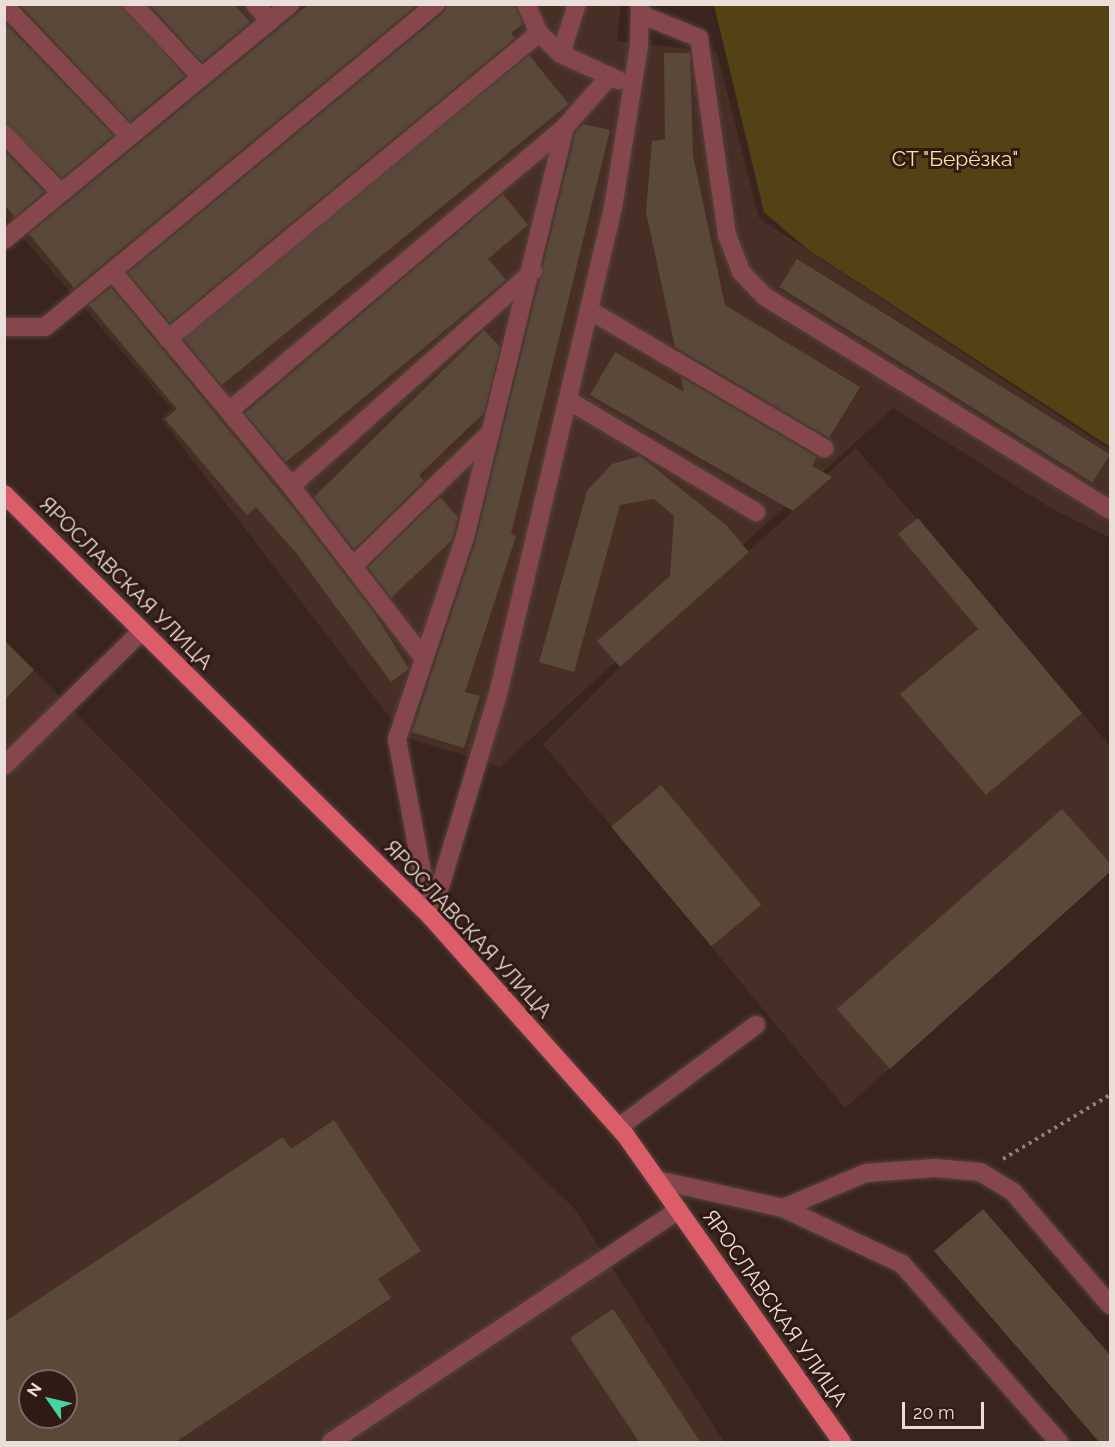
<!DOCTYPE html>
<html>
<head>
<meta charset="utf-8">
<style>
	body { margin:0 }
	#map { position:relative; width:1115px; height:1447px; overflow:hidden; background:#39251d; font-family:Raleway,sans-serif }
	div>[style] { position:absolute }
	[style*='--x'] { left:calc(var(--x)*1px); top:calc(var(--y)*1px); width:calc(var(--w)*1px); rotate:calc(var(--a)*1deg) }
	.built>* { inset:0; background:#482f25 }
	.green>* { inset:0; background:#524214 }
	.building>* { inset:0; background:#5a4939; transform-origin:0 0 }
	.path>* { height:4px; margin-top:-2px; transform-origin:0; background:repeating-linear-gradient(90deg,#907f79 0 3px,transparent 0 7.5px) }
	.roads { filter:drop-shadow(0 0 2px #55423b) drop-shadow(0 0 2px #55423b) }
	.minor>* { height:18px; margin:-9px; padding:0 9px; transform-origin:9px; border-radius:9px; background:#85474b }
	.major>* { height:18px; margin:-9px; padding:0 9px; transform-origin:9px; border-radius:9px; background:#dc5d6a }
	span { translate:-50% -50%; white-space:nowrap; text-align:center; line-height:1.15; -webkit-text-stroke:6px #2f1b14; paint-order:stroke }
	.park-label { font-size:21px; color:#fbe199 }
	.street-label { font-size:21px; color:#ebddd8 }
	.frame { position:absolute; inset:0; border:6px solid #ebddd8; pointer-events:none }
	.north { position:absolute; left:18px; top:1369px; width:60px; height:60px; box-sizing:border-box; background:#2f1b14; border:2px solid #7a6962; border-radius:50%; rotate:304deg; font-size:16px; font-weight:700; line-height:24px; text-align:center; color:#ebddd8 }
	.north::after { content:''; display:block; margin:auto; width:21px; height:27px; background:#47d49e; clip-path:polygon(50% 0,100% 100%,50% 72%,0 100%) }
	.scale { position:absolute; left:902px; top:1402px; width:82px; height:27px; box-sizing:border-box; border:3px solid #ebddd8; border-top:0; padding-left:8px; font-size:18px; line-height:21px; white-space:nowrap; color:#ebddd8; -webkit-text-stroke:4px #2f1b14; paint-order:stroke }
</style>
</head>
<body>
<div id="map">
	<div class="built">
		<i style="clip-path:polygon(5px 5px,621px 5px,617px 41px,717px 52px,759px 218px,1110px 450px,1110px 538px,1049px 507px,893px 408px,500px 767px,405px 737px,161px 419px,172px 409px,5px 217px)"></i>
		<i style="clip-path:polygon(856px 448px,1110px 746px,1110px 872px,845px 1108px,543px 744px,620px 667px,831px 477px,827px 474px)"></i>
		<i style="clip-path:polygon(evenodd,4px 640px,356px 998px,574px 1208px,724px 1442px,5px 1442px,4px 640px,30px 1381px,66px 1381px,66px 1417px,30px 1417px,30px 1381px)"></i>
	</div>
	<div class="green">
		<i style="clip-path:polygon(714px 5px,1110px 5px,1110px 447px,807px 249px,764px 212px)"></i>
	</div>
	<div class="building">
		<i style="clip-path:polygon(19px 4px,122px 4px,185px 76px,130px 121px)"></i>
		<i style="clip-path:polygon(149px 4px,234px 4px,250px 22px,202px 62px)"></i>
		<i style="clip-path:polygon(309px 4px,418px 4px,74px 288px,29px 234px)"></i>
		<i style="clip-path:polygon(447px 4px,515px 4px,523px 24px,511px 33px,515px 38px,170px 323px,128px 273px,443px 13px)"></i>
		<i style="clip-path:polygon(4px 22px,113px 135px,62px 178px,4px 123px)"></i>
		<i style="clip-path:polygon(664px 53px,690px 53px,693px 156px,725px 305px,860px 387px,829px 438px,675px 347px,646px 212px,652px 141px,665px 139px)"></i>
		<i style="left:529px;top:55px;width:63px;height:447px;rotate:51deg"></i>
		<i style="clip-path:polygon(583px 124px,610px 130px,511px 534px,516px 536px,465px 692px,480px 696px,464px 748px,412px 732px,476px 540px,576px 131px)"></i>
		<i style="clip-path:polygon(4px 151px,44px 192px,15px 217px,4px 204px)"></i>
		<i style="clip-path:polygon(503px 194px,528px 225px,488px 259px,506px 280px,286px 462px,245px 413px)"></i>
		<i style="left:797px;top:259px;width:369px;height:33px;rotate:32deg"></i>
		<i style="clip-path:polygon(111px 287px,297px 513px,375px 614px,409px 669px,391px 682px,297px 554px,256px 507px,247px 515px,165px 419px,177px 409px,89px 305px)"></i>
		<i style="clip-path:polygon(484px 330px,500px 347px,484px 413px,419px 475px,424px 481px,354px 549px,314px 497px)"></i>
		<i style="clip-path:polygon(615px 352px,684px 392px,681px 377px,817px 457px,812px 466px,832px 477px,793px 511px,590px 395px)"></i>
		<i style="clip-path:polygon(640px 456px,726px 525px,749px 552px,620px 667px,597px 641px,670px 576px,674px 516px,654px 499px,620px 505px,574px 672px,539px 662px,587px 491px,612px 464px)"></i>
		<i style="clip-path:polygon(440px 497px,458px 517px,452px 540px,391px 598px,368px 567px)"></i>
		<i style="clip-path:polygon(918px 518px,1082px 713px,986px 795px,900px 694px,978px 629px,898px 534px)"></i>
		<i style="clip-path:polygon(4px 640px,34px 670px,4px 700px)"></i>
		<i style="left:661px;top:785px;width:156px;height:65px;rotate:50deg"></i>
		<i style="clip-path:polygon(1062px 809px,1110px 863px,1110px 872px,890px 1069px,837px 1009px)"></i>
		<i style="clip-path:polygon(evenodd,334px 1120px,421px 1251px,378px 1279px,391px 1298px,174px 1443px,4px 1443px,4px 1322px,283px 1137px,291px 1149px,334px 1120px,30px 1381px,66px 1381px,66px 1417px,30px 1417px,30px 1381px)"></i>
		<i style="clip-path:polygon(983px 1209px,1110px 1355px,1110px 1443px,1100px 1443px,934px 1251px)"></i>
		<i style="clip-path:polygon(613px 1309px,701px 1443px,640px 1443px,570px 1338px)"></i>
	</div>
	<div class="path">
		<i style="--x:1003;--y:1159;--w:125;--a:-30.9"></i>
	</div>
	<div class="roads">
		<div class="minor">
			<i style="--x:133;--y:4;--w:100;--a:47"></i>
			<i style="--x:255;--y:4;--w:23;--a:49"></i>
			<i style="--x:526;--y:4;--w:32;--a:66"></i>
			<i style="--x:539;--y:33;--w:30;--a:44"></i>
			<i style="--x:561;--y:54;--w:63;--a:24.5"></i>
			<i style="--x:4;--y:5;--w:181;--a:46.3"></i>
			<i style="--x:640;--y:14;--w:64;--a:22.1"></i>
			<i style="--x:699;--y:38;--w:199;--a:81.9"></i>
			<i style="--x:727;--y:235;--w:40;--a:69"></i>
			<i style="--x:741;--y:272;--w:33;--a:46"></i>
			<i style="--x:764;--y:296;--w:407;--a:31.7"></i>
			<i style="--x:561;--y:54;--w:52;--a:-72.3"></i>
			<i style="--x:4;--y:134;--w:81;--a:46"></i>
			<i style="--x:4;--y:240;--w:371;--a:-39.5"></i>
			<i style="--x:113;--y:272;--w:278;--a:50.2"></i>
			<i style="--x:291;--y:486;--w:218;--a:52.4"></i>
			<i style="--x:589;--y:310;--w:273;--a:30.4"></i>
			<i style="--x:4;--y:327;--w:41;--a:0"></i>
			<i style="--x:45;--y:327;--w:507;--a:-39.56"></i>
			<i style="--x:168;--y:339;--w:481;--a:-39.5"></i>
			<i style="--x:568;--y:400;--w:219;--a:30.8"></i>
			<i style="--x:229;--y:411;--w:440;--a:-40.2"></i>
			<i style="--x:291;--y:486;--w:324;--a:-41.6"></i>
			<i style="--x:353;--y:566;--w:192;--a:-44.2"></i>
			<i style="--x:4;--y:766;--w:193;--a:-44.4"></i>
			<i style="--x:430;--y:915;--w:179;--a:-100.6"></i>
			<i style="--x:397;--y:739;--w:213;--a:-71.4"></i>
			<i style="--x:465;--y:537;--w:422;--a:-76.3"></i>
			<i style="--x:565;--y:127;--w:68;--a:-48.6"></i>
			<i style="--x:431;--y:917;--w:233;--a:-73.3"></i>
			<i style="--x:498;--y:694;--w:499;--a:-76.7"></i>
			<i style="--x:613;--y:208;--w:164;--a:-80.9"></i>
			<i style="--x:639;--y:46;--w:42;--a:-88.6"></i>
			<i style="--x:619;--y:1127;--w:171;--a:-36.7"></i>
			<i style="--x:657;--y:1180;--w:129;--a:12.5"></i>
			<i style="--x:783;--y:1208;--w:132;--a:25.2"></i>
			<i style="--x:902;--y:1264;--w:237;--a:48.6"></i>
			<i style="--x:783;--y:1208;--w:90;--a:-22.9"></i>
			<i style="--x:866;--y:1173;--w:69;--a:-4.1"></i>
			<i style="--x:935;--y:1168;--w:45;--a:5.1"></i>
			<i style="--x:980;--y:1172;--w:39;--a:31"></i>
			<i style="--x:1013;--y:1192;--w:149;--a:49.4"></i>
			<i style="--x:331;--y:1442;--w:418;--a:-33.7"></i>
		</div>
		<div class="major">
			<i style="--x:4;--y:494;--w:601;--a:44.73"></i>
			<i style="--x:431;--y:917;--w:293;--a:48.3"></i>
			<i style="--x:626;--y:1136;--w:375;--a:54.8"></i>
		</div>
	</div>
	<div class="park-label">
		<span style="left:955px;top:159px">СТ "Берёзка"</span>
	</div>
	<div class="street-label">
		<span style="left:126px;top:583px;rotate:45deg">ЯРОСЛАВСКАЯ УЛИЦА</span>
		<span style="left:468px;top:929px;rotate:47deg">ЯРОСЛАВСКАЯ УЛИЦА</span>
		<span style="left:775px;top:1308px;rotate:55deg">ЯРОСЛАВСКАЯ УЛИЦА</span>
	</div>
	<div class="frame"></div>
	<div class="north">N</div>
	<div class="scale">20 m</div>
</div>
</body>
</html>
